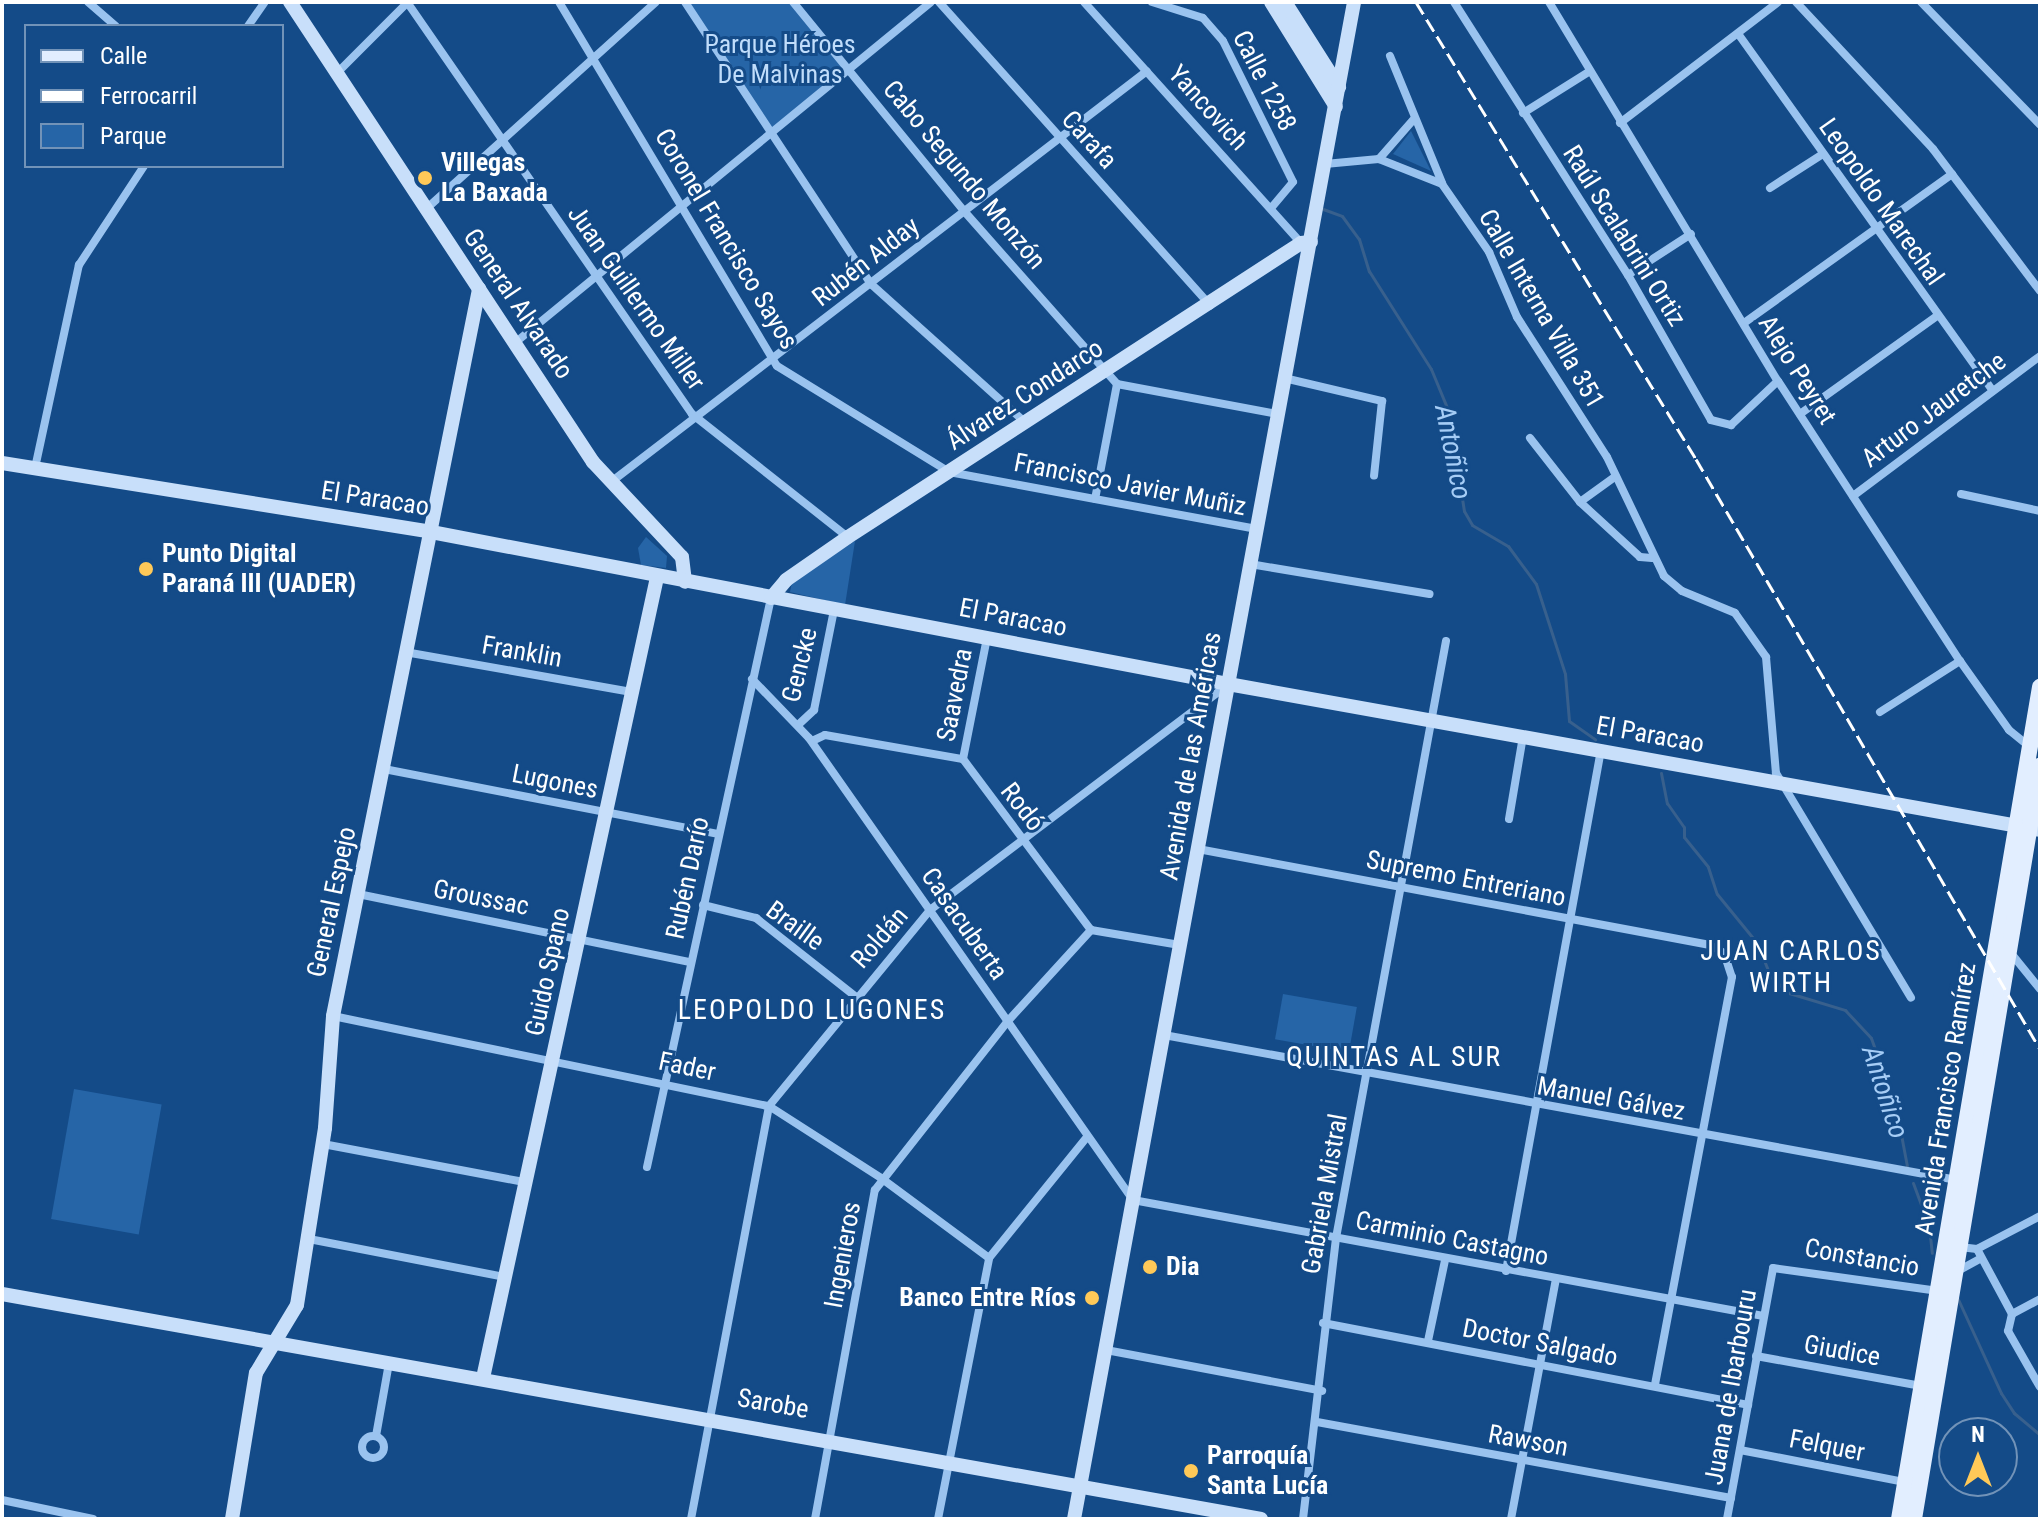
<!DOCTYPE html>
<html>
<head>
<meta charset="utf-8">
<style>
	body { margin:0 }
	#map { position:relative; width:2042px; height:1521px; overflow:hidden; background:#144b88; font-family:"Roboto Condensed",sans-serif }
	div>[style] { position:absolute }
	[style*='--x'] { left:calc(var(--x)*1px); top:calc(var(--y)*1px); width:calc(var(--w)*1px); rotate:calc(var(--a)*1deg) }
	.green>* { inset:0; background:#2665a7; transform-origin:0 0 }
	.stream>* { height:3px; margin:-1.5px; padding:0 1.5px; transform-origin:1.5px; border-radius:1.5px; background:#38608d }
	.street>* { height:8px; margin:-4px; padding:0 4px; transform-origin:4px; border-radius:4px; background:#9ac3ef }
	.street>.ring { margin:-4px; padding:0; box-sizing:content-box; background:none; border:8px solid #9ac3ef; border-radius:50% }
	.secondary>* { height:14px; margin:-7px; padding:0 7px; transform-origin:7px; border-radius:7px; background:#c8dffa }
	.primary>* { height:16px; margin:-8px; padding:0 8px; transform-origin:8px; border-radius:8px; background:#e2eeff }
	.rail>* { height:3px; margin-top:-1.5px; transform-origin:0; background:repeating-linear-gradient(90deg,#fff 0 14px,transparent 0 20px) }
	.dots>* { width:22px; height:22px; translate:-50% -50%; box-sizing:border-box; border:4px solid #144b88; border-radius:50% }
	span { translate:-50% -50%; white-space:nowrap; text-align:center; line-height:1.15; -webkit-text-stroke:6px #144b88; paint-order:stroke }
	.park-label { font-size:26px; color:#c0ddfb }
	.street-label { font-size:26px; color:#fff }
	.poi-label { font-size:26px; color:#fff; font-weight:700 }
	.left { translate:0 -50%; text-align:left }
	.right { translate:-100% -50%; text-align:right }
	.water-label { font-size:28px; color:#a6cdf6; font-style:italic }
	.neighbourhood-label { font-size:28px; color:#fff; letter-spacing:2px }
	.frame { position:absolute; inset:0; border:4px solid #fff; pointer-events:none }
	.legend { position:absolute; left:24px; top:24px; width:260px; height:144px; box-sizing:border-box; background:#144b88; border:2px solid #7293b8; margin:0; padding:10px 14px; list-style:none; font-size:24px; color:#fff }
	.legend li { display:flex; align-items:center; gap:16px; height:40px }
	.legend b { width:40px; border:2px solid #7293b8 }
	.north { position:absolute; left:1938px; top:1417px; width:80px; height:80px; box-sizing:border-box; background:#144b88; border:2px solid #7293b8; border-radius:50%; rotate:0deg; font-size:22px; font-weight:700; line-height:32px; text-align:center; color:#fff }
	.north::after { content:''; display:block; margin:auto; width:28px; height:36px; background:#ffc958; clip-path:polygon(50% 0,100% 100%,50% 72%,0 100%) }
</style>
</head>
<body>
<div id="map">
	<div class="green">
		<i style="clip-path:polygon(685px 2px,793px 2px,848px 67px,770px 131px)"></i>
		<i style="clip-path:polygon(1411px 131px,1431px 171px,1393px 154px)"></i>
		<i style="clip-path:polygon(646px 537px,667px 556px,666px 568px,641px 565px,638px 548px)"></i>
		<i style="clip-path:polygon(855px 541px,845px 605px,790px 592px,792px 582px)"></i>
		<i style="left:1283px;top:994px;width:75px;height:46px;rotate:10deg"></i>
		<i style="left:74px;top:1089px;width:89px;height:132px;rotate:10deg"></i>
	</div>
	<div class="stream">
		<i style="--x:1323;--y:209;--w:20;--a:20"></i>
		<i style="--x:1342;--y:216;--w:29;--a:54"></i>
		<i style="--x:1359;--y:239;--w:34;--a:73"></i>
		<i style="--x:1369;--y:271;--w:116;--a:57.7"></i>
		<i style="--x:1431;--y:369;--w:44;--a:67.5"></i>
		<i style="--x:1448;--y:410;--w:102;--a:81"></i>
		<i style="--x:1464;--y:511;--w:16;--a:60"></i>
		<i style="--x:1472;--y:525;--w:42;--a:30.3"></i>
		<i style="--x:1508;--y:546;--w:47;--a:53.6"></i>
		<i style="--x:1536;--y:584;--w:95;--a:72.1"></i>
		<i style="--x:1565;--y:674;--w:47;--a:85.1"></i>
		<i style="--x:1569;--y:721;--w:32;--a:35"></i>
		<i style="--x:1661;--y:773;--w:31;--a:79"></i>
		<i style="--x:1667;--y:803;--w:29;--a:55"></i>
		<i style="--x:1684;--y:827;--w:10;--a:90"></i>
		<i style="--x:1684;--y:837;--w:38;--a:51"></i>
		<i style="--x:1708;--y:867;--w:28;--a:72"></i>
		<i style="--x:1717;--y:894;--w:63;--a:50.8"></i>
		<i style="--x:1757;--y:943;--w:37;--a:68"></i>
		<i style="--x:1771;--y:977;--w:24;--a:42"></i>
		<i style="--x:1789;--y:993;--w:59;--a:16.9"></i>
		<i style="--x:1845;--y:1010;--w:38;--a:47"></i>
		<i style="--x:1871;--y:1038;--w:74;--a:70.3"></i>
		<i style="--x:1896;--y:1108;--w:59;--a:79.3"></i>
		<i style="--x:1913;--y:1183;--w:46;--a:69.6"></i>
		<i style="--x:1929;--y:1226;--w:27;--a:84"></i>
		<i style="--x:1957;--y:1297;--w:106;--a:65.4"></i>
		<i style="--x:2001;--y:1393;--w:24;--a:57"></i>
		<i style="--x:2014;--y:1413;--w:34;--a:40"></i>
	</div>
	<div class="street">
		<i style="--x:88;--y:2;--w:37;--a:41"></i>
		<i style="--x:407;--y:2;--w:501;--a:55.33"></i>
		<i style="--x:692;--y:414;--w:199;--a:38.3"></i>
		<i style="--x:559;--y:2;--w:424;--a:59.1"></i>
		<i style="--x:777;--y:366;--w:202;--a:31.6"></i>
		<i style="--x:949;--y:472;--w:313;--a:10.5"></i>
		<i style="--x:685;--y:2;--w:338;--a:56.6"></i>
		<i style="--x:871;--y:284;--w:208;--a:41.9"></i>
		<i style="--x:793;--y:2;--w:270;--a:50.7"></i>
		<i style="--x:964;--y:211;--w:231;--a:48.5"></i>
		<i style="--x:1117;--y:384;--w:117;--a:100.8"></i>
		<i style="--x:939;--y:2;--w:407;--a:48.2"></i>
		<i style="--x:1084;--y:2;--w:324;--a:48"></i>
		<i style="--x:1152;--y:2;--w:53;--a:17.4"></i>
		<i style="--x:1203;--y:18;--w:30;--a:49"></i>
		<i style="--x:1223;--y:41;--w:157;--a:63.6"></i>
		<i style="--x:1293;--y:182;--w:34;--a:130"></i>
		<i style="--x:1454;--y:2;--w:324;--a:57.5"></i>
		<i style="--x:1628;--y:275;--w:167;--a:60.2"></i>
		<i style="--x:1711;--y:420;--w:21;--a:14"></i>
		<i style="--x:1731;--y:425;--w:64;--a:-43.1"></i>
		<i style="--x:1549;--y:2;--w:443;--a:58.9"></i>
		<i style="--x:1778;--y:381;--w:334;--a:57"></i>
		<i style="--x:1960;--y:661;--w:85;--a:54.6"></i>
		<i style="--x:2009;--y:730;--w:26;--a:39"></i>
		<i style="--x:1796;--y:2;--w:201;--a:47"></i>
		<i style="--x:1933;--y:149;--w:178;--a:53"></i>
		<i style="--x:1921;--y:2;--w:171;--a:45.9"></i>
		<i style="--x:248;--y:26;--w:29;--a:-55"></i>
		<i style="--x:1739;--y:35;--w:437;--a:54.5"></i>
		<i style="--x:1390;--y:56;--w:137;--a:67.7"></i>
		<i style="--x:337;--y:73;--w:100;--a:-45"></i>
		<i style="--x:1523;--y:113;--w:79;--a:-32.1"></i>
		<i style="--x:1620;--y:123;--w:199;--a:-37.4"></i>
		<i style="--x:1379;--y:159;--w:52;--a:-48.9"></i>
		<i style="--x:1325;--y:164;--w:54;--a:-5.3"></i>
		<i style="--x:1379;--y:159;--w:68;--a:21.6"></i>
		<i style="--x:1442;--y:184;--w:83;--a:55.3"></i>
		<i style="--x:1489;--y:252;--w:71;--a:66.7"></i>
		<i style="--x:1517;--y:317;--w:166;--a:57.3"></i>
		<i style="--x:1607;--y:457;--w:132;--a:64.4"></i>
		<i style="--x:1664;--y:576;--w:23;--a:40"></i>
		<i style="--x:1682;--y:591;--w:57;--a:22.5"></i>
		<i style="--x:1735;--y:613;--w:54;--a:54.8"></i>
		<i style="--x:1766;--y:657;--w:116;--a:85.1"></i>
		<i style="--x:1776;--y:773;--w:262;--a:59"></i>
		<i style="--x:1770;--y:188;--w:63;--a:-32.7"></i>
		<i style="--x:426;--y:209;--w:309;--a:-42"></i>
		<i style="--x:1628;--y:275;--w:75;--a:-33.1"></i>
		<i style="--x:1744;--y:323;--w:256;--a:-35.6"></i>
		<i style="--x:516;--y:342;--w:536;--a:-39.33"></i>
		<i style="--x:1284;--y:378;--w:101;--a:13.2"></i>
		<i style="--x:1382;--y:401;--w:75;--a:96.1"></i>
		<i style="--x:1117;--y:384;--w:163;--a:10.6"></i>
		<i style="--x:1800;--y:414;--w:168;--a:-35.6"></i>
		<i style="--x:1530;--y:438;--w:81;--a:52"></i>
		<i style="--x:1580;--y:502;--w:81;--a:42.5"></i>
		<i style="--x:1640;--y:557;--w:12;--a:5"></i>
		<i style="--x:35;--y:468;--w:208;--a:-77.8"></i>
		<i style="--x:79;--y:265;--w:118;--a:-56.7"></i>
		<i style="--x:611;--y:482;--w:675;--a:-37.48"></i>
		<i style="--x:1961;--y:494;--w:81;--a:12.1"></i>
		<i style="--x:1853;--y:496;--w:234;--a:-36.8"></i>
		<i style="--x:1580;--y:502;--w:44;--a:-35.8"></i>
		<i style="--x:1250;--y:564;--w:182;--a:9.5"></i>
		<i style="--x:405;--y:652;--w:230;--a:10"></i>
		<i style="--x:752;--y:679;--w:82;--a:46"></i>
		<i style="--x:809;--y:738;--w:564;--a:54.96"></i>
		<i style="--x:1133;--y:1200;--w:641;--a:10.43"></i>
		<i style="--x:1880;--y:712;--w:95;--a:-32.5"></i>
		<i style="--x:798;--y:725;--w:22;--a:-43"></i>
		<i style="--x:814;--y:710;--w:102;--a:-78.7"></i>
		<i style="--x:812;--y:741;--w:14;--a:-25"></i>
		<i style="--x:825;--y:735;--w:140;--a:9.9"></i>
		<i style="--x:963;--y:759;--w:214;--a:53.2"></i>
		<i style="--x:1091;--y:930;--w:90;--a:9.6"></i>
		<i style="--x:963;--y:759;--w:123;--a:-78.8"></i>
		<i style="--x:384;--y:769;--w:340;--a:11"></i>
		<i style="--x:1509;--y:819;--w:84;--a:-80.4"></i>
		<i style="--x:1198;--y:849;--w:521;--a:10.62"></i>
		<i style="--x:1710;--y:945;--w:16;--a:30"></i>
		<i style="--x:1724;--y:953;--w:25;--a:72"></i>
		<i style="--x:1732;--y:977;--w:416;--a:100.7"></i>
		<i style="--x:358;--y:894;--w:339;--a:11.6"></i>
		<i style="--x:703;--y:905;--w:55;--a:13.8"></i>
		<i style="--x:756;--y:918;--w:127;--a:38.3"></i>
		<i style="--x:2010;--y:952;--w:48;--a:51"></i>
		<i style="--x:333;--y:1016;--w:445;--a:11.7"></i>
		<i style="--x:769;--y:1106;--w:133;--a:32.7"></i>
		<i style="--x:881;--y:1178;--w:134;--a:36.5"></i>
		<i style="--x:1164;--y:1035;--w:806;--a:10.36"></i>
		<i style="--x:323;--y:1144;--w:206;--a:10.7"></i>
		<i style="--x:647;--y:1167;--w:582;--a:-77.71"></i>
		<i style="--x:309;--y:1239;--w:200;--a:11"></i>
		<i style="--x:1960;--y:1247;--w:17;--a:7"></i>
		<i style="--x:1977;--y:1249;--w:71;--a:-27.6"></i>
		<i style="--x:1977;--y:1249;--w:74;--a:61.7"></i>
		<i style="--x:2012;--y:1314;--w:17;--a:103"></i>
		<i style="--x:2008;--y:1331;--w:64;--a:60.3"></i>
		<i style="--x:1506;--y:1271;--w:530;--a:-79.67"></i>
		<i style="--x:1956;--y:1272;--w:26;--a:-29"></i>
		<i style="--x:2012;--y:1314;--w:32;--a:-28"></i>
		<i style="--x:1323;--y:1323;--w:433;--a:10.9"></i>
		<i style="--x:1428;--y:1341;--w:83;--a:-78.1"></i>
		<i style="--x:1106;--y:1350;--w:220;--a:10.7"></i>
		<i style="--x:1756;--y:1356;--w:168;--a:10.3"></i>
		<i style="--x:1317;--y:1422;--w:421;--a:10.4"></i>
		<i style="--x:376;--y:1436;--w:74;--a:-79.9"></i>
		<i class="ring" style="left:362px;top:1436px;width:14px;height:14px"></i>
		<i style="--x:1740;--y:1450;--w:168;--a:11"></i>
		<i style="--x:2;--y:1500;--w:93;--a:11.8"></i>
		<i style="--x:691;--y:1519;--w:420;--a:-79.3"></i>
		<i style="--x:769;--y:1106;--w:254;--a:-50.6"></i>
		<i style="--x:930;--y:910;--w:373;--a:-37.1"></i>
		<i style="--x:815;--y:1519;--w:334;--a:-79.7"></i>
		<i style="--x:875;--y:1190;--w:214;--a:-51.8"></i>
		<i style="--x:1007;--y:1022;--w:125;--a:-47.6"></i>
		<i style="--x:938;--y:1519;--w:266;--a:-78.9"></i>
		<i style="--x:989;--y:1258;--w:156;--a:-51"></i>
		<i style="--x:1303;--y:1519;--w:283;--a:-83.3"></i>
		<i style="--x:1336;--y:1238;--w:607;--a:-79.56"></i>
		<i style="--x:1511;--y:1519;--w:244;--a:-79.4"></i>
		<i style="--x:1727;--y:1519;--w:255;--a:-79.6"></i>
		<i style="--x:1773;--y:1268;--w:167;--a:7.9"></i>
	</div>
	<div class="secondary">
		<i style="--x:290;--y:2;--w:551;--a:56.63"></i>
		<i style="--x:593;--y:462;--w:130;--a:46.9"></i>
		<i style="--x:682;--y:557;--w:25;--a:83"></i>
		<i style="--x:1271;--y:2;--w:123;--a:58.2"></i>
		<i style="--x:1285;--y:2;--w:101;--a:57.6"></i>
		<i style="--x:2;--y:463;--w:429;--a:9.1"></i>
		<i style="--x:426;--y:531;--w:816;--a:10.8"></i>
		<i style="--x:1228;--y:684;--w:825;--a:10.19"></i>
		<i style="--x:771;--y:598;--w:23;--a:-50"></i>
		<i style="--x:786;--y:580;--w:75;--a:-34.7"></i>
		<i style="--x:848;--y:537;--w:540;--a:-32.98"></i>
		<i style="--x:1301;--y:243;--w:10;--a:-6"></i>
		<i style="--x:2;--y:1294;--w:1279;--a:10.13"></i>
		<i style="--x:483;--y:1378;--w:820;--a:-77.74"></i>
		<i style="--x:232;--y:1519;--w:148;--a:-80.7"></i>
		<i style="--x:256;--y:1373;--w:79;--a:-58.9"></i>
		<i style="--x:297;--y:1305;--w:179;--a:-81"></i>
		<i style="--x:325;--y:1128;--w:112;--a:-85.9"></i>
		<i style="--x:333;--y:1016;--w:742;--a:-78.64"></i>
		<i style="--x:1074;--y:1519;--w:1543;--a:-79.54"></i>
	</div>
	<div class="primary">
		<i style="--x:1899;--y:1519;--w:844;--a:-80.38"></i>
		<i style="--x:1914;--y:1519;--w:764;--a:-80.51"></i>
	</div>
	<div class="rail">
		<i style="--x:1416;--y:2;--w:536;--a:58.5"></i>
		<i style="--x:1696;--y:459;--w:683;--a:59.76"></i>
	</div>
	<div class="dots">
		<i style="left:425px;top:178px;background:#ffc958"></i>
		<i style="left:146px;top:569px;background:#ffc958"></i>
		<i style="left:1150px;top:1267px;background:#ffc958"></i>
		<i style="left:1092px;top:1298px;background:#ffc958"></i>
		<i style="left:1191px;top:1471px;background:#ffc958"></i>
	</div>
	<div class="park-label">
		<span style="left:780px;top:60px">Parque Héroes<br>De Malvinas</span>
	</div>
	<div class="street-label">
		<span style="left:1264px;top:81px;rotate:63deg">Calle 1258</span>
		<span style="left:1208px;top:108px;rotate:48deg">Yancovich</span>
		<span style="left:1089px;top:140px;rotate:48deg">Carafa</span>
		<span style="left:964px;top:175px;rotate:50deg">Cabo Segundo Monzón</span>
		<span style="left:1881px;top:202px;rotate:55deg">Leopoldo Marechal</span>
		<span style="left:1624px;top:236px;rotate:58deg">Raúl Scalabrini Ortiz</span>
		<span style="left:726px;top:239px;rotate:59deg">Coronel Francisco Sayos</span>
		<span style="left:866px;top:262px;rotate:-38deg">Rubén Alday</span>
		<span style="left:636px;top:298px;rotate:55deg">Juan Guillermo Miller</span>
		<span style="left:518px;top:304px;rotate:56deg">General Alvarado</span>
		<span style="left:1541px;top:309px;rotate:60deg">Calle Interna Villa 351</span>
		<span style="left:1797px;top:370px;rotate:58deg">Alejo Peyret</span>
		<span style="left:1025px;top:395px;rotate:-33deg">Álvarez Condarco</span>
		<span style="left:1934px;top:410px;rotate:-37deg">Arturo Jauretche</span>
		<span style="left:1130px;top:485px;rotate:11deg">Francisco Javier Muñiz</span>
		<span style="left:375px;top:499px;rotate:9deg">El Paracao</span>
		<span style="left:1013px;top:618px;rotate:11deg">El Paracao</span>
		<span style="left:522px;top:652px;rotate:10deg">Franklin</span>
		<span style="left:800px;top:665px;rotate:-76deg">Gencke</span>
		<span style="left:955px;top:695px;rotate:-79deg">Saavedra</span>
		<span style="left:1650px;top:735px;rotate:10deg">El Paracao</span>
		<span style="left:1191px;top:756px;rotate:-80deg">Avenida de las Américas</span>
		<span style="left:555px;top:782px;rotate:11deg">Lugones</span>
		<span style="left:1022px;top:807px;rotate:52deg">Rodó</span>
		<span style="left:688px;top:878px;rotate:-78deg">Rubén Darío</span>
		<span style="left:1466px;top:879px;rotate:11deg">Supremo Entreriano</span>
		<span style="left:481px;top:898px;rotate:11deg">Groussac</span>
		<span style="left:332px;top:902px;rotate:-78deg">General Espejo</span>
		<span style="left:964px;top:924px;rotate:55deg">Casacuberta</span>
		<span style="left:795px;top:926px;rotate:36deg">Braille</span>
		<span style="left:880px;top:938px;rotate:-49deg">Roldán</span>
		<span style="left:548px;top:972px;rotate:-78deg">Guido Spano</span>
		<span style="left:687px;top:1067px;rotate:12deg">Fader</span>
		<span style="left:1611px;top:1099px;rotate:10deg">Manuel Gálvez</span>
		<span style="left:1946px;top:1099px;rotate:-81deg">Avenida Francisco Ramírez</span>
		<span style="left:1325px;top:1194px;rotate:-80deg">Gabriela Mistral</span>
		<span style="left:1452px;top:1239px;rotate:11deg">Carminio Castagno</span>
		<span style="left:843px;top:1255px;rotate:-80deg">Ingenieros</span>
		<span style="left:1862px;top:1258px;rotate:10deg">Constancio</span>
		<span style="left:1540px;top:1343px;rotate:11deg">Doctor Salgado</span>
		<span style="left:1842px;top:1351px;rotate:10deg">Giudice</span>
		<span style="left:1731px;top:1387px;rotate:-80deg">Juana de Ibarbouru</span>
		<span style="left:773px;top:1404px;rotate:10deg">Sarobe</span>
		<span style="left:1528px;top:1441px;rotate:10deg">Rawson</span>
		<span style="left:1827px;top:1446px;rotate:11deg">Felquer</span>
	</div>
	<div class="poi-label">
		<span class="left" style="left:441px;top:178px">Villegas<br>La Baxada</span>
		<span class="left" style="left:162px;top:569px">Punto Digital<br>Paraná III (UADER)</span>
		<span class="left" style="left:1166px;top:1267px">Dia</span>
		<span class="right" style="left:1076px;top:1298px">Banco Entre Ríos</span>
		<span class="left" style="left:1207px;top:1471px">Parroquía<br>Santa Lucía</span>
	</div>
	<div class="water-label">
		<span style="left:1453px;top:452px;rotate:79deg">Antoñico</span>
		<span style="left:1885px;top:1092px;rotate:72deg">Antoñico</span>
	</div>
	<div class="neighbourhood-label">
		<span style="left:1791px;top:967px">JUAN CARLOS<br>WIRTH</span>
		<span style="left:812px;top:1010px">LEOPOLDO LUGONES</span>
		<span style="left:1394px;top:1057px">QUINTAS AL SUR</span>
	</div>
	<div class="frame"></div>
	<ul class="legend">
	<li><b style="height:10px;background:#e2eeff"></b>Calle</li>
	<li><b style="height:10px;background:#fff"></b>Ferrocarril</li>
	<li><b style="height:22px;background:#2665a7"></b>Parque</li>
	</ul>
	<div class="north">N</div>
</div>
</body>
</html>
